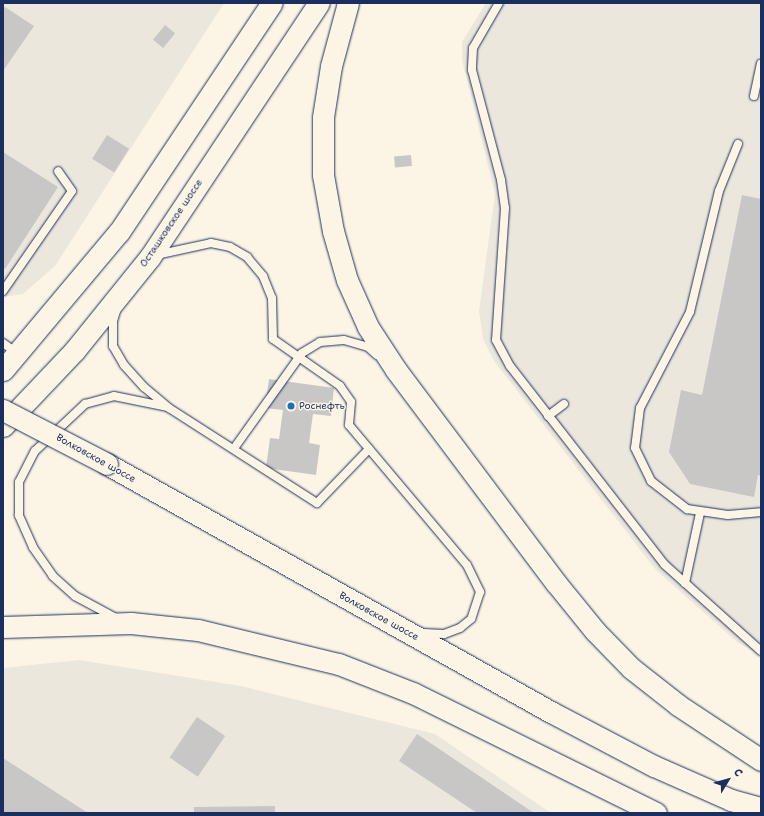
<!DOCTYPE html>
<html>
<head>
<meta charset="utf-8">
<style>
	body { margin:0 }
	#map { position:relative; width:764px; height:816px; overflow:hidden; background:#fcf5e5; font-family:"Shantell Sans",sans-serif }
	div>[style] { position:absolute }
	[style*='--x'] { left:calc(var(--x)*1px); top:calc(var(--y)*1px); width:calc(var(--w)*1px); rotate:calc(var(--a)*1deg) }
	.built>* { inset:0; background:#ece7dc }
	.building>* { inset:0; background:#c8c7c6; transform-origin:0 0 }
	.roads { filter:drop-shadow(0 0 1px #1b2f5e) drop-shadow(0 0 1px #1b2f5e) }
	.service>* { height:8px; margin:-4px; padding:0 4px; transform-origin:4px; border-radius:4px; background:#fcf5e5 }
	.secondary>* { height:21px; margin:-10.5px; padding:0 10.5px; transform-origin:10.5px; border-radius:10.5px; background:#fcf5e5 }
	.bridges { filter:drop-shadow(0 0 1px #1b2f5e) drop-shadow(0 0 1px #1b2f5e) }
	.secondary-bridge>* { height:21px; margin:-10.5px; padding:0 10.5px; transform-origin:10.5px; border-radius:10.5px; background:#fcf5e5 }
	.dots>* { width:11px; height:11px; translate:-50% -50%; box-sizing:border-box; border:2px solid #fcf5e5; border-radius:50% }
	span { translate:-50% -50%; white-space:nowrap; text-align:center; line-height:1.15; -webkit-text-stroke:3px #fcf5e5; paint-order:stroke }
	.street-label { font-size:10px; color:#1b2f5e }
	.poi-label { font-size:10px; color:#1b2f5e }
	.left { translate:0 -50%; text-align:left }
	.frame { position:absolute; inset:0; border:4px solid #1b2f5e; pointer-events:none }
	.north { position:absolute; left:708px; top:760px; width:40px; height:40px; -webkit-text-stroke:3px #fcf5e5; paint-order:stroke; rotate:53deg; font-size:11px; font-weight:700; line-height:16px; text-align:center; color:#1b2f5e }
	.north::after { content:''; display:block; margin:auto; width:14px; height:18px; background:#1b2f5e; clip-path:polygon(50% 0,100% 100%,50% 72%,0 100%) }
</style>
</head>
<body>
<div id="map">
	<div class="built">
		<i style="clip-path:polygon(3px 3px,224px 3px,55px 266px,23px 294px,3px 297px)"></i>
		<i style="clip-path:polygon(486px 3px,761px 3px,761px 656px,737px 642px,656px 570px,494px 361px,483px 339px,479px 311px,495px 194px,462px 60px,462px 42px)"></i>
		<i style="clip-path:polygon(79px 660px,241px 686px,435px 734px,551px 813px,3px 813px,3px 668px)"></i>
	</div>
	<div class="building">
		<i style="clip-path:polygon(5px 7px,34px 26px,3px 71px,3px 9px)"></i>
		<i style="left:165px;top:25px;width:13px;height:19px;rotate:39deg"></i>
		<i style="left:107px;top:135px;width:26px;height:28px;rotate:32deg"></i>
		<i style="clip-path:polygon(3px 152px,58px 187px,5px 269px,3px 267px)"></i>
		<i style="left:411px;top:155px;width:11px;height:17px;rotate:85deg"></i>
		<i style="clip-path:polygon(742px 195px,761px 199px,761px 476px,758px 475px,754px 497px,690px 484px,669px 452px,681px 390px,702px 395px)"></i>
		<i style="clip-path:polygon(269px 379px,334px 388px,331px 416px,313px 414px,309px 443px,320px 445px,316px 475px,266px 468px,270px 438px,279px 439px,283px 410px,265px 408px)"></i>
		<i style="left:197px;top:717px;width:34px;height:49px;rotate:34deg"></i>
		<i style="clip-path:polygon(417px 734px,534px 813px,477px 813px,399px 761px)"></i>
		<i style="clip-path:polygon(3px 758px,88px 813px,3px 813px)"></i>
		<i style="clip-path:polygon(275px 806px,275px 813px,194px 813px,194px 807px)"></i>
	</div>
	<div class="roads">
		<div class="service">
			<i style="--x:499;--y:3;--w:52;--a:120"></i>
			<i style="--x:473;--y:48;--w:22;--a:93"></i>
			<i style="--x:472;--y:70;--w:114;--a:75.2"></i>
			<i style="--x:501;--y:180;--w:28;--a:82"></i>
			<i style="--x:505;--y:208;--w:132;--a:93.9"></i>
			<i style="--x:496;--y:340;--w:30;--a:62"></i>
			<i style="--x:510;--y:366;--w:252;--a:52.1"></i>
			<i style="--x:665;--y:565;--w:129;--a:41.9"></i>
			<i style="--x:754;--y:96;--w:33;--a:-78"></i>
			<i style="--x:738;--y:144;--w:51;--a:112"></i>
			<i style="--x:719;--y:191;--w:124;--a:103.5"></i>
			<i style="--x:690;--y:312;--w:108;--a:117.5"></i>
			<i style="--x:640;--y:408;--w:40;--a:97.1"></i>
			<i style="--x:635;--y:448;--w:37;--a:64"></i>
			<i style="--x:651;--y:481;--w:46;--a:37.9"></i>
			<i style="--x:687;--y:509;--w:41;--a:8.3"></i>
			<i style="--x:728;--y:515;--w:33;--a:-5"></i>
			<i style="--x:156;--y:255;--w:56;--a:-12.3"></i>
			<i style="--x:211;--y:243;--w:19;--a:12"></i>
			<i style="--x:230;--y:247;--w:20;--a:30"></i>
			<i style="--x:247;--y:257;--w:25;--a:50"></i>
			<i style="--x:263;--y:276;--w:24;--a:68"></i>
			<i style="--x:272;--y:298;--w:41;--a:88.6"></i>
			<i style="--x:273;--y:339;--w:82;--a:35"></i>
			<i style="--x:340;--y:386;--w:19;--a:55"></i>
			<i style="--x:351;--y:402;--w:23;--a:95"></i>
			<i style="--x:349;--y:425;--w:183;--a:49.9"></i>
			<i style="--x:467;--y:565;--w:30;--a:64"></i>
			<i style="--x:480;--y:592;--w:28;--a:108"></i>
			<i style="--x:471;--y:619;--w:14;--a:141"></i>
			<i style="--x:460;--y:628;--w:17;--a:159"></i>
			<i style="--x:444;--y:634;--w:20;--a:-177"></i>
			<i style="--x:3;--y:291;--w:121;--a:-55.4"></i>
			<i style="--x:72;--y:191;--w:24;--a:-125"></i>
			<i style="--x:117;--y:308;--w:14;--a:107"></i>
			<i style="--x:113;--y:321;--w:25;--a:90"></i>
			<i style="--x:113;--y:346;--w:22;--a:60"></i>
			<i style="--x:124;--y:365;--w:30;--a:48"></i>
			<i style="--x:144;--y:387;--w:33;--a:40"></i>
			<i style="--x:169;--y:408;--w:176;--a:32.7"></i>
			<i style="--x:317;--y:503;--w:75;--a:-46.1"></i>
			<i style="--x:3;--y:343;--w:17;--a:36"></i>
			<i style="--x:548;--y:416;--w:20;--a:-37"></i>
			<i style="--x:235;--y:447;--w:115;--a:-54.5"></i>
			<i style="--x:302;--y:353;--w:21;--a:-31"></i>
			<i style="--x:320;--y:342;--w:24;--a:-5"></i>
			<i style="--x:344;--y:340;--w:25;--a:16"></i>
			<i style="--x:368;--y:347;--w:12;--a:42"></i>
			<i style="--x:685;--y:583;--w:72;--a:-77.9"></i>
			<i style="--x:114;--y:617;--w:44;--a:-151.7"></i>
			<i style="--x:75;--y:596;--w:30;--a:-138"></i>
			<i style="--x:53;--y:576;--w:35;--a:-125"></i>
			<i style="--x:33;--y:547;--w:35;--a:-114"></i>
			<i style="--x:19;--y:515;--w:33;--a:-90"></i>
			<i style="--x:19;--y:482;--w:35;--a:-63"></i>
			<i style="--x:35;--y:451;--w:69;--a:-43.2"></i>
			<i style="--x:85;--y:404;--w:30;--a:-15"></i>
			<i style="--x:114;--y:396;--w:54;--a:11.7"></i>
		</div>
		<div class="secondary">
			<i style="--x:348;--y:3;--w:65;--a:105.1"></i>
			<i style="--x:331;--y:66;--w:52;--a:98.9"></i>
			<i style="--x:323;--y:117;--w:58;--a:90"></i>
			<i style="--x:323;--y:175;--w:57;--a:79.9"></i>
			<i style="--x:333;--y:231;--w:51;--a:74.1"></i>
			<i style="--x:347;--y:280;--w:51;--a:65.9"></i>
			<i style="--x:368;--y:327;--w:51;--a:56.9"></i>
			<i style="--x:396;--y:370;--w:266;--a:53.1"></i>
			<i style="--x:556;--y:583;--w:62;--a:50.9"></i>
			<i style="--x:595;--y:631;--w:52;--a:45.8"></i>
			<i style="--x:631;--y:668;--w:60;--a:38.2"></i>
			<i style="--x:678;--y:705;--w:100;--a:33.5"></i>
			<i style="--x:3;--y:370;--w:180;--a:-50"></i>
			<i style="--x:119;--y:232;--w:275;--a:-56.3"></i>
			<i style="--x:3;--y:426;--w:105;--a:-46.5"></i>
			<i style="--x:75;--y:350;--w:119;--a:-51.1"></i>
			<i style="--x:150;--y:257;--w:305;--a:-56.4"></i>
			<i style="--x:107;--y:464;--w:509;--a:29.19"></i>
			<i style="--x:551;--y:712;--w:116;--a:27.7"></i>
			<i style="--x:654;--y:766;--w:84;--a:23.8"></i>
			<i style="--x:731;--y:800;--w:31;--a:15"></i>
			<i style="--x:3;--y:627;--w:128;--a:-1.8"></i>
			<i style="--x:131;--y:623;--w:67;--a:6"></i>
			<i style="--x:198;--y:630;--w:145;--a:13.6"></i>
			<i style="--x:339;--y:664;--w:79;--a:21.4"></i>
			<i style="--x:413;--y:693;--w:271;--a:26.3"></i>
		</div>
	</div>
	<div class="bridges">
		<div class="secondary-bridge">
			<i style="--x:3;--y:410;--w:117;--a:27.4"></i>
		</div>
	</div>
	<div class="dots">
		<i style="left:291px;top:406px;background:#1f6fb2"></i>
	</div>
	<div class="street-label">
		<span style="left:171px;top:223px;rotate:-56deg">Осташковское шоссе</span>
		<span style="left:96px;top:458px;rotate:29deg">Волковское шоссе</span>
		<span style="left:379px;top:616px;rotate:29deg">Волковское шоссе</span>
	</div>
	<div class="poi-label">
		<span class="left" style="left:299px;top:406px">Роснефть</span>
	</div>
	<div class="frame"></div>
	<div class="north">С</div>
</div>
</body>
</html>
